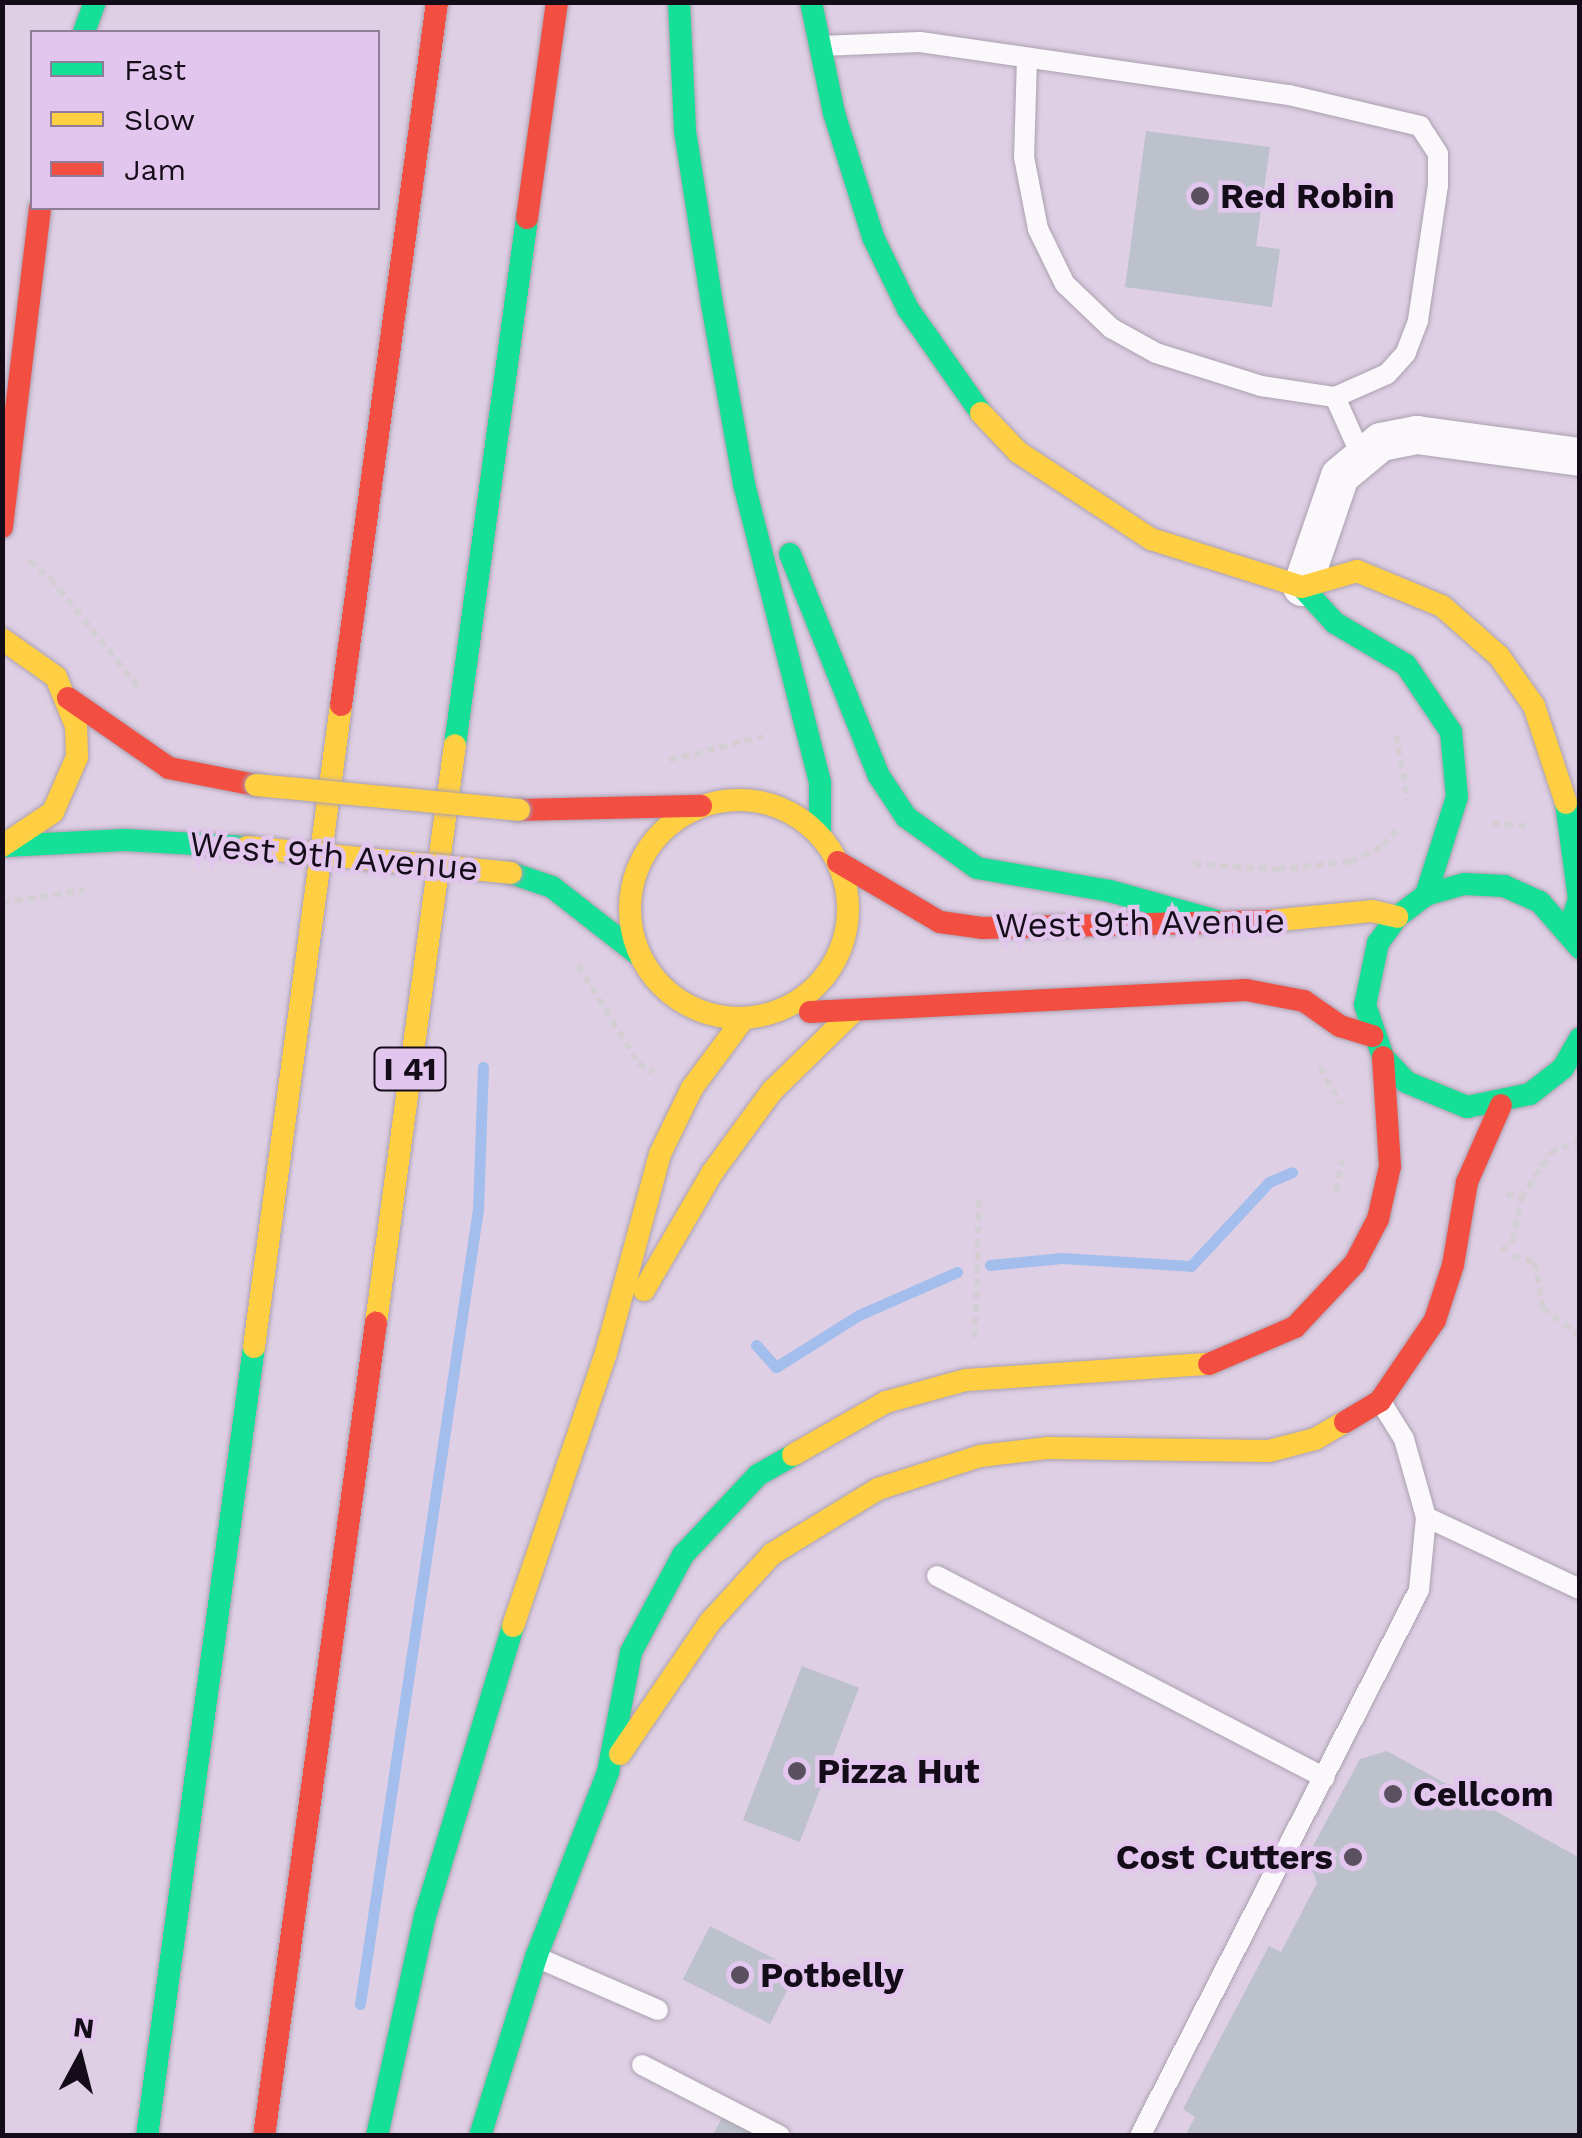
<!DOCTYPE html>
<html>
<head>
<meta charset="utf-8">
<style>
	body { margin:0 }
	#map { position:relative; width:1582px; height:2138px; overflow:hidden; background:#decfe4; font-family:"Work Sans",sans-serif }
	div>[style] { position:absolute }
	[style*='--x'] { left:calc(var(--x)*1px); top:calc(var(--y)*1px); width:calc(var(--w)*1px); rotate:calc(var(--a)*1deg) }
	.stream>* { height:11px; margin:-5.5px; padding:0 5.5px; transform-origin:5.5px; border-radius:5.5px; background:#a3bdec }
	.building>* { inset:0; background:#bcc1cb; transform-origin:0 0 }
	.path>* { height:6px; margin-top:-3px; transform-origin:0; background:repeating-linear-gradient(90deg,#d3cfd5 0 8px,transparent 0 13px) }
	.roads { filter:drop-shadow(0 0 2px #aba0b0) drop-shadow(0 0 2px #aba0b0) }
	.lane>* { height:20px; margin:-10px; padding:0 10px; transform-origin:10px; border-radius:10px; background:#faf8fb }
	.street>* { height:38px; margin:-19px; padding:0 19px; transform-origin:19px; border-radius:19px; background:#faf8fb }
	.fast>* { height:22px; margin:-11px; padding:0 11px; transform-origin:11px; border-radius:11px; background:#16e098 }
	.slow>* { height:22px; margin:-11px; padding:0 11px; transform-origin:11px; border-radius:11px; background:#ffcf43 }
	.slow>.ring { margin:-11px; padding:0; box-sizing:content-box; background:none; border:22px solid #ffcf43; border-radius:50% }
	.jam>* { height:22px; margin:-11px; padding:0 11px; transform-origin:11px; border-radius:11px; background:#f24e42 }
	.bridges { filter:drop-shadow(0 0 2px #aba0b0) drop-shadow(0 0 2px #aba0b0) }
	.slow-bridge>* { height:22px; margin:-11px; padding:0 11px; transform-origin:11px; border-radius:11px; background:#ffcf43 }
	.dots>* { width:28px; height:28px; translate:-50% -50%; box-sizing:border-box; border:5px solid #e2c6ed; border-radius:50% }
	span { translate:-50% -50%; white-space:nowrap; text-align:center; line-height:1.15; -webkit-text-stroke:9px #e2c6ed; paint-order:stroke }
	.shield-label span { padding:2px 8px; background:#e2c6ed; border:2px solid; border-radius:8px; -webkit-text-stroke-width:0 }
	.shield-label { font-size:32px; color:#150c19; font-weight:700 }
	.poi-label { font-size:35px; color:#150c19; font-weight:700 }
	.left { translate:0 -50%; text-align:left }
	.right { translate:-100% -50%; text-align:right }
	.street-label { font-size:35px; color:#150c19 }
	.frame { position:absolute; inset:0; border:5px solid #150c19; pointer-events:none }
	.legend { position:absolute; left:30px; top:30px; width:350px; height:180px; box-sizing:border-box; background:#e2c6ed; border:2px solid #907c98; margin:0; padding:12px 18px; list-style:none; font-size:30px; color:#150c19 }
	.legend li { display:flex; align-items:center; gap:20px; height:50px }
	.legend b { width:50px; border:2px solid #907c98 }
	.north { position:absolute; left:30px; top:2008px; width:100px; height:100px; -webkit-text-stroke:8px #e2c6ed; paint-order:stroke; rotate:7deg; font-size:28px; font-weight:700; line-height:40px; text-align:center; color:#150c19 }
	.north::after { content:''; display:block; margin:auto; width:35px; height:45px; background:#150c19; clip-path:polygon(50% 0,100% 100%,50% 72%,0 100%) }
</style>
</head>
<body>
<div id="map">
	<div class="stream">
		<i style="--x:990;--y:1265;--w:72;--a:-5.6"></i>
		<i style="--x:1062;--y:1258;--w:129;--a:3.5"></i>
		<i style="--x:1191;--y:1266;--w:115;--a:-47.1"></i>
		<i style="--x:1269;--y:1182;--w:25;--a:-23"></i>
		<i style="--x:756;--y:1345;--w:30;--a:48"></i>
		<i style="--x:776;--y:1367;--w:98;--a:-32.1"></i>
		<i style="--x:859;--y:1315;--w:107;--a:-23.7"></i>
		<i style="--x:360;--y:2004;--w:804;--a:-81.56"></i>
		<i style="--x:478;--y:1209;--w:142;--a:-88"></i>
	</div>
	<div class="building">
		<i style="clip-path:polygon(1146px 131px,1270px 147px,1256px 246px,1280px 249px,1272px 307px,1125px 287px)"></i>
		<i style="left:802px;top:1666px;width:61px;height:165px;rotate:21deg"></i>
		<i style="clip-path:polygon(1387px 1751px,1580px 1858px,1580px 2136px,1185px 2136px,1195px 2117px,1183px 2109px,1269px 1946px,1281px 1952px,1317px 1883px,1307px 1857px,1360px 1759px)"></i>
		<i style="left:710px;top:1926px;width:98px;height:60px;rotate:27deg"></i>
		<i style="clip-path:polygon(723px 2116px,761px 2136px,712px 2136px)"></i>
	</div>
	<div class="path">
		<i style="--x:29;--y:560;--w:29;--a:41"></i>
		<i style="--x:51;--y:579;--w:143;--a:51"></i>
		<i style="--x:1396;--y:735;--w:67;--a:79.7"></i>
		<i style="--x:669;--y:760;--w:97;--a:-14.3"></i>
		<i style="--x:1492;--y:823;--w:37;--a:5"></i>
		<i style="--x:1194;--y:864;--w:83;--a:3.4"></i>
		<i style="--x:1277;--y:869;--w:73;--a:-5.5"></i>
		<i style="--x:1350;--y:862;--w:37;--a:-26"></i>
		<i style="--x:1383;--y:846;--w:23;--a:-50"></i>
		<i style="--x:2;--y:903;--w:84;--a:-8.9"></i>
		<i style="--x:578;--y:965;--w:115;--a:58.5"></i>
		<i style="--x:638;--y:1063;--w:18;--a:34"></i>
		<i style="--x:1320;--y:1067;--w:42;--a:61.6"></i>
		<i style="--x:1336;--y:1191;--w:32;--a:-79"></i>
		<i style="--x:1506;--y:1194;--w:16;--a:18"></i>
		<i style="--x:1521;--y:1199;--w:54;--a:-57.8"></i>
		<i style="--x:1550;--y:1153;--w:32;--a:-22"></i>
		<i style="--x:1501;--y:1251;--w:16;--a:-40"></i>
		<i style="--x:1513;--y:1241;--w:43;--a:-79.2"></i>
		<i style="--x:1513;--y:1256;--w:23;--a:15"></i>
		<i style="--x:1535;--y:1262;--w:47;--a:80.1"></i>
		<i style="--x:1543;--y:1308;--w:46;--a:37.1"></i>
		<i style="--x:975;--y:1338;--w:143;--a:-88.4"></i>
	</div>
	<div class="roads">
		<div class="lane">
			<i style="--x:821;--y:46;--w:99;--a:-2.3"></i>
			<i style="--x:920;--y:42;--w:373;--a:8.2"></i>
			<i style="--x:1289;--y:95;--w:135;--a:13.3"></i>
			<i style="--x:1420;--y:126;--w:33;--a:57"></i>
			<i style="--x:1438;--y:154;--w:31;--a:90"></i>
			<i style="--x:1438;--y:185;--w:137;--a:98.4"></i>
			<i style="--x:1418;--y:321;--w:34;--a:111"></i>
			<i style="--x:1406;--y:353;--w:28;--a:132"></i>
			<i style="--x:1387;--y:374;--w:57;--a:156.1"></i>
			<i style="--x:1335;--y:397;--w:61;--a:65.9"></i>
			<i style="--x:1027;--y:58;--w:99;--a:91.7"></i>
			<i style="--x:1024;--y:157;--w:73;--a:79"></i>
			<i style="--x:1038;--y:229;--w:61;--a:63.9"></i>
			<i style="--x:1065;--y:284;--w:64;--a:43.7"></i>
			<i style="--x:1111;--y:328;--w:51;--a:29.1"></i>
			<i style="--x:1156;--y:353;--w:110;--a:17.4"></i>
			<i style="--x:1261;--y:386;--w:75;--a:8.5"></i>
			<i style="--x:1426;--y:1517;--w:170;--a:25.1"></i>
			<i style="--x:937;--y:1576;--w:437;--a:27.5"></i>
			<i style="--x:536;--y:1957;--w:133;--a:23.5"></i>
			<i style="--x:642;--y:2065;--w:155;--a:27.2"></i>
			<i style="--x:1140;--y:2136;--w:613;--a:-62.93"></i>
			<i style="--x:1419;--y:1590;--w:73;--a:-84.5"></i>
			<i style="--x:1426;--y:1517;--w:81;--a:-105.8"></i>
			<i style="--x:1404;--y:1439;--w:44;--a:-121.9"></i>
		</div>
		<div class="street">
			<i style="--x:1302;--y:587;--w:117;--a:-71.1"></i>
			<i style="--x:1340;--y:476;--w:53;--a:-39.7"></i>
			<i style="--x:1381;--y:442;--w:37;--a:-11"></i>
			<i style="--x:1417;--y:435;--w:164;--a:7.7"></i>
		</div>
		<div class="fast">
			<i style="--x:679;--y:2;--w:129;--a:87.3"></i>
			<i style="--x:685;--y:131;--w:175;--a:81.1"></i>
			<i style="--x:712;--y:304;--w:183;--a:79.9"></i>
			<i style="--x:744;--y:484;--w:309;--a:75.7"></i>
			<i style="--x:820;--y:783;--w:53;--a:90"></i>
			<i style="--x:811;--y:2;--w:113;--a:78.3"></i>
			<i style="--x:834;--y:113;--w:130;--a:72.5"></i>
			<i style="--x:873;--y:237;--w:80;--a:64.1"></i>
			<i style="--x:908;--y:309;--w:127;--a:54.9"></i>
			<i style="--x:84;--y:32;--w:32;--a:-70"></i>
			<i style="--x:790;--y:554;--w:239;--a:68.2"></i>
			<i style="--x:879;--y:776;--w:49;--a:56.6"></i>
			<i style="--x:906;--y:817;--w:87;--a:35.7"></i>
			<i style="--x:977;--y:868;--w:135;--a:9.8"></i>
			<i style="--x:1110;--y:891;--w:115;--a:15.6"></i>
			<i style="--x:1302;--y:587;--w:49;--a:47.5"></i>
			<i style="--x:1335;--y:623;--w:82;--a:30.6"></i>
			<i style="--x:1406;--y:665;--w:81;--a:56.1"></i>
			<i style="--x:1451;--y:732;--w:65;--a:84.7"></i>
			<i style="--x:1457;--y:797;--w:103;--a:107.6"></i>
			<i style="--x:455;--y:745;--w:532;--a:-82.22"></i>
			<i style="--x:1566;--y:803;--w:97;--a:82.3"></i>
			<i style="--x:1579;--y:899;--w:33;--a:108"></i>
			<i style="--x:4;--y:846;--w:121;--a:-2.8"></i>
			<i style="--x:125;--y:840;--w:122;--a:3.3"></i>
			<i style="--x:511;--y:873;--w:43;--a:18.9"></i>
			<i style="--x:552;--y:887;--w:110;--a:38"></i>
			<i style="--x:1580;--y:948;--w:61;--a:-131"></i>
			<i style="--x:1540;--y:902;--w:39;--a:-156"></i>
			<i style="--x:1504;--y:886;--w:40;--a:-177.1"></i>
			<i style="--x:1464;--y:884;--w:40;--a:164"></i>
			<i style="--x:1426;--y:895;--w:36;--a:143"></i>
			<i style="--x:1397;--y:917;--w:32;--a:126"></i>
			<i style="--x:1378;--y:943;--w:63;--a:101.8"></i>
			<i style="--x:1365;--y:1005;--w:55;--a:70.9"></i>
			<i style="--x:1383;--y:1057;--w:34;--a:47"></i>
			<i style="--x:1406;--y:1082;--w:66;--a:22.3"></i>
			<i style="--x:1467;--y:1107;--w:64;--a:-11.7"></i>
			<i style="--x:1530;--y:1094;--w:42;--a:-38.2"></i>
			<i style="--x:1563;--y:1068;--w:34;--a:-60"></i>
			<i style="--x:147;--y:2136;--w:796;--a:-82.28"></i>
			<i style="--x:377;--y:2136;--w:225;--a:-77.7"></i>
			<i style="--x:425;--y:1916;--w:303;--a:-73.1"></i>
			<i style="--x:480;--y:2136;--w:188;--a:-72.6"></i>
			<i style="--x:536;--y:1957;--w:199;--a:-68.7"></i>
			<i style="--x:608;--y:1772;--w:122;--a:-79.1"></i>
			<i style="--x:631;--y:1652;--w:110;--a:-61.8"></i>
			<i style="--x:683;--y:1555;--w:110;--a:-46.8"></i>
			<i style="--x:758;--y:1475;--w:40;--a:-29.7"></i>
		</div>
		<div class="slow">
			<i style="--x:981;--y:413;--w:54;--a:46.5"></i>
			<i style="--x:1018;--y:452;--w:159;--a:33.2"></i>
			<i style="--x:1151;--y:539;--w:158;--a:17.6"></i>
			<i style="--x:1302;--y:587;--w:57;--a:-16.2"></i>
			<i style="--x:1357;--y:571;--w:92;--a:22.4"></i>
			<i style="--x:1442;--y:606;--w:76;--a:41.3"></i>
			<i style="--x:1499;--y:656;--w:61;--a:55"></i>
			<i style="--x:1534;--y:706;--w:102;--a:71.7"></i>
			<i style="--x:2;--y:639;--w:66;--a:35.1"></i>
			<i style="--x:56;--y:677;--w:53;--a:67.8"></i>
			<i style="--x:76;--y:726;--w:31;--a:88"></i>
			<i style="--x:77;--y:757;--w:60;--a:113.6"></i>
			<i style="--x:53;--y:812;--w:61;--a:146.3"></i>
			<i class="ring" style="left:630px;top:800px;width:196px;height:196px"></i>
			<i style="--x:1269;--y:921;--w:103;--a:-5.5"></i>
			<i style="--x:1372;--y:911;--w:26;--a:13"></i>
			<i style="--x:644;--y:1290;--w:135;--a:-59.8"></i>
			<i style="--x:712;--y:1173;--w:102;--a:-53.8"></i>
			<i style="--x:772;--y:1091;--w:115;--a:-44.3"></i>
			<i style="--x:376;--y:1323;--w:583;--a:-82.22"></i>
			<i style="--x:254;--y:1347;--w:648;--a:-82.28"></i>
			<i style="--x:793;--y:1455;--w:107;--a:-29.7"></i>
			<i style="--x:886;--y:1402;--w:83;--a:-15.4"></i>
			<i style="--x:966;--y:1380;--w:244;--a:-3.8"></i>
			<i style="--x:513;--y:1626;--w:288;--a:-71.2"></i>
			<i style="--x:606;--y:1353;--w:206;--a:-74.8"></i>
			<i style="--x:660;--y:1154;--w:73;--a:-64.1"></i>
			<i style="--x:692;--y:1088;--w:87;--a:-53.4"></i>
			<i style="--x:620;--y:1754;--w:160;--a:-55.7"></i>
			<i style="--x:710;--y:1622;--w:92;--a:-47.6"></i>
			<i style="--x:772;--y:1554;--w:124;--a:-31.5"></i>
			<i style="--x:878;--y:1489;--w:107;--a:-17.9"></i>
			<i style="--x:980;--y:1456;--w:67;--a:-6.8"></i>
			<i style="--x:1047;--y:1448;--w:222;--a:0.8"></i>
			<i style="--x:1269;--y:1451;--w:48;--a:-14.6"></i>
			<i style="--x:1315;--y:1439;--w:34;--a:-30"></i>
		</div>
		<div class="jam">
			<i style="--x:527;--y:218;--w:218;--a:-82.1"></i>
			<i style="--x:2;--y:527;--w:321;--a:-83.2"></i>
			<i style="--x:68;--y:698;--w:123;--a:34.7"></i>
			<i style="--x:169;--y:768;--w:89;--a:11.1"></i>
			<i style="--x:341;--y:705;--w:710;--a:-82.22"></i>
			<i style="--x:519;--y:810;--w:182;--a:-1.3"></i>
			<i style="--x:838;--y:862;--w:118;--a:30.5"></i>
			<i style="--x:940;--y:922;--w:42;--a:8.1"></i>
			<i style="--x:982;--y:928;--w:287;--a:-1.4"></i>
			<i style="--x:810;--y:1012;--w:437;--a:-2.9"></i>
			<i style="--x:1246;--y:990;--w:59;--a:10.7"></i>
			<i style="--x:1304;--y:1001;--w:44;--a:34.8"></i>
			<i style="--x:1340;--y:1026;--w:34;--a:17"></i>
			<i style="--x:1209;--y:1364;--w:94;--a:-23.3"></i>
			<i style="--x:1295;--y:1327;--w:88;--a:-46.8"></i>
			<i style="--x:1355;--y:1263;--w:50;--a:-62.4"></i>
			<i style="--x:1378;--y:1219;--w:54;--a:-77.2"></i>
			<i style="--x:1390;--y:1166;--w:109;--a:-93.7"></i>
			<i style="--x:1345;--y:1422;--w:41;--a:-31"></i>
			<i style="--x:1380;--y:1401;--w:98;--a:-55.8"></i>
			<i style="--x:1435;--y:1320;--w:58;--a:-71.9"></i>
			<i style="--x:1453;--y:1265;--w:84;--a:-80.4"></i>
			<i style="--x:1467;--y:1182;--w:84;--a:-66.2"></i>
			<i style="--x:264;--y:2136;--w:821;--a:-82.16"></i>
		</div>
	</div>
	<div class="bridges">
		<div class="slow-bridge">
			<i style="--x:256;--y:785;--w:264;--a:5.4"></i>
			<i style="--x:247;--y:847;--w:265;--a:5.6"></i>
		</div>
	</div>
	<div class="dots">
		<i style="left:1200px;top:196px;background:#5b5060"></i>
		<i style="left:797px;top:1771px;background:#5b5060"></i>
		<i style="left:1393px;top:1794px;background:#5b5060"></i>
		<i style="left:1353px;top:1857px;background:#5b5060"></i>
		<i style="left:740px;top:1975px;background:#5b5060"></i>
	</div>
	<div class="shield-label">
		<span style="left:410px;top:1069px">I 41</span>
	</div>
	<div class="poi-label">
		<span class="left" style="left:1220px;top:196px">Red Robin</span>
		<span class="left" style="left:817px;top:1771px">Pizza Hut</span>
		<span class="left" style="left:1413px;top:1794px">Cellcom</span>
		<span class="right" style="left:1333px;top:1857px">Cost Cutters</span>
		<span class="left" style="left:760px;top:1975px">Potbelly</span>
	</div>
	<div class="street-label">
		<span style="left:334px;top:856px;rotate:5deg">West 9th Avenue</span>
		<span style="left:1140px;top:923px;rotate:-1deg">West 9th Avenue</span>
	</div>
	<div class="frame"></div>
	<ul class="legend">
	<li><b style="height:12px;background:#16e098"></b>Fast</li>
	<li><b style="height:12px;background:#ffcf43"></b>Slow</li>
	<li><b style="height:12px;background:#f24e42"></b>Jam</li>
	</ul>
	<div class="north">N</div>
</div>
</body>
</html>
